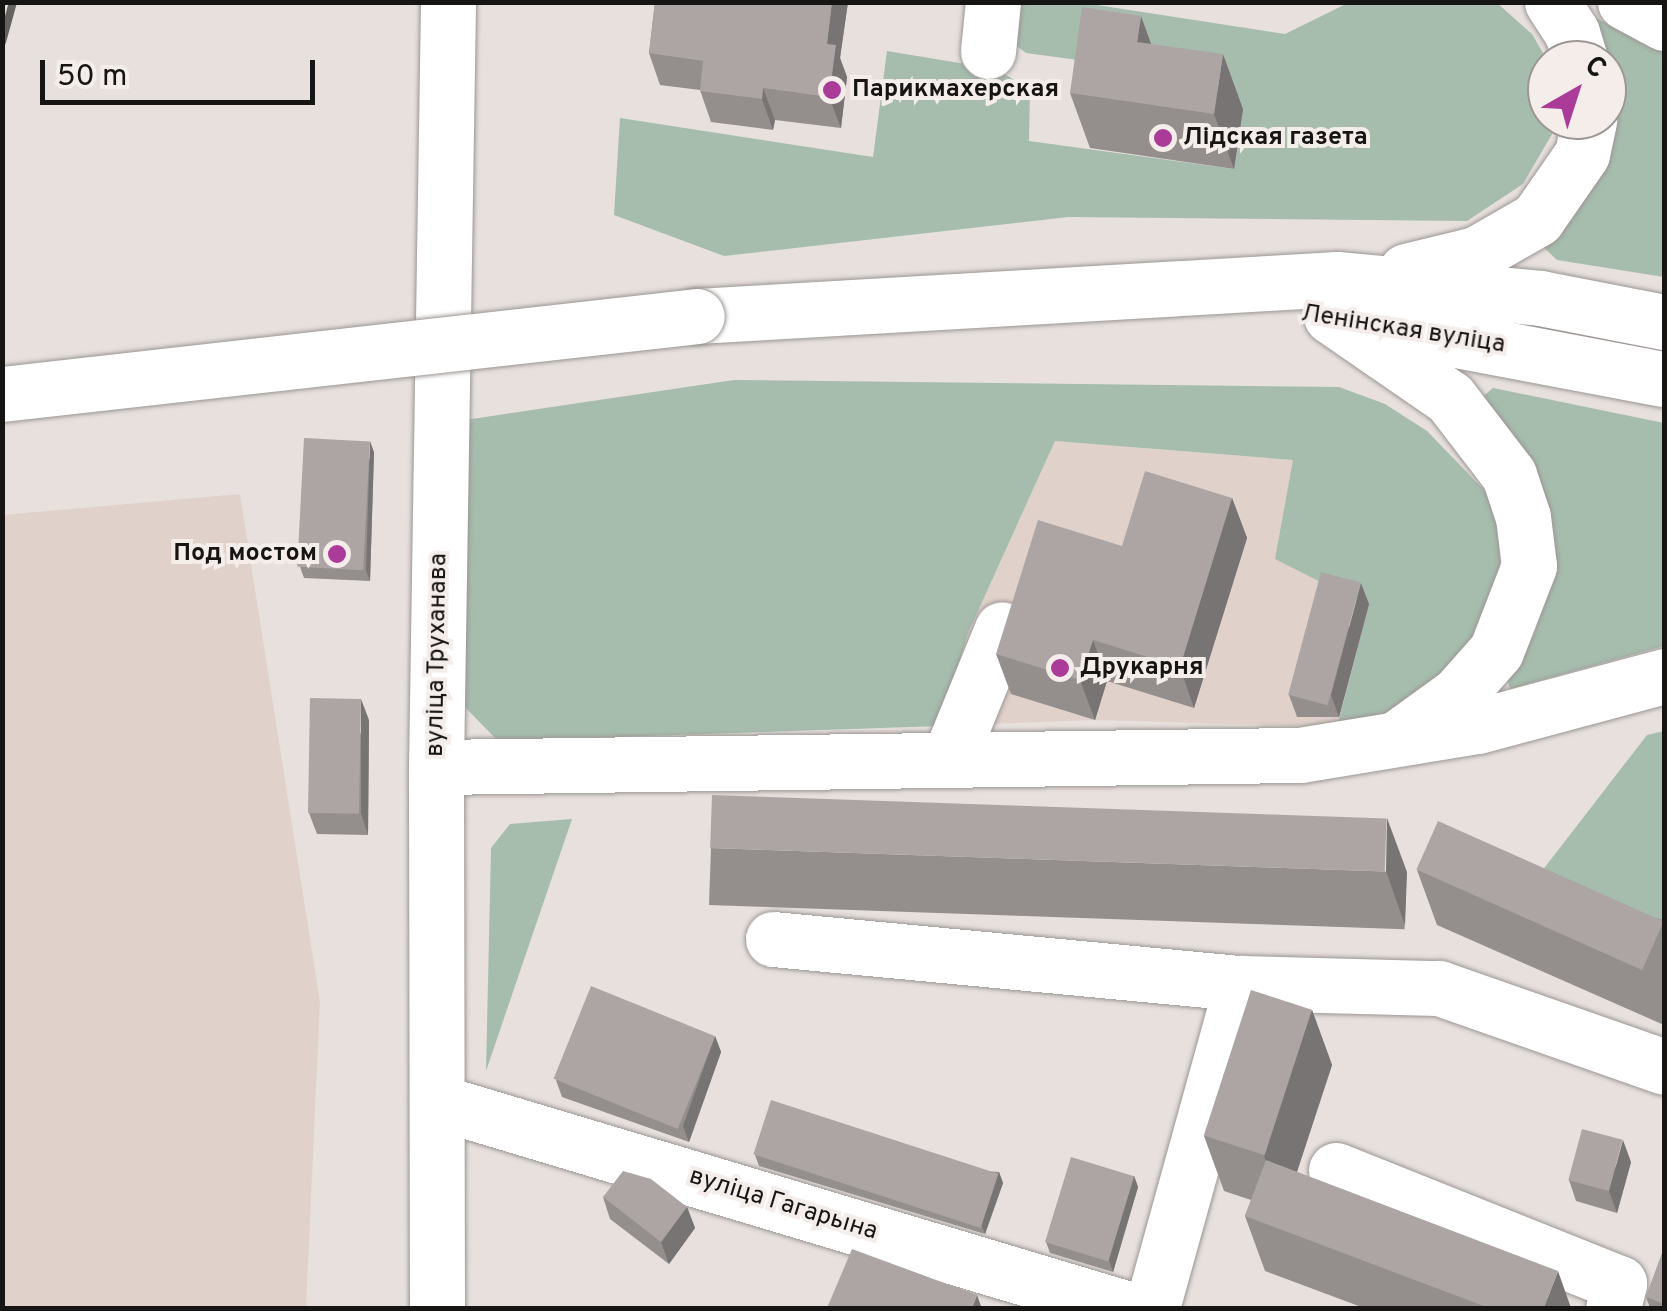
<!DOCTYPE html>
<html>
<head>
<meta charset="utf-8">
<style>
	body { margin:0 }
	#map { position:relative; width:1667px; height:1311px; overflow:hidden; background:#e7e0dd; font-family:Overpass,sans-serif }
	div>[style] { position:absolute }
	[style*='--x'] { left:calc(var(--x)*1px); top:calc(var(--y)*1px); width:calc(var(--w)*1px); rotate:calc(var(--a)*1deg) }
	.built>* { inset:0; background:#e0d2cb }
	.green>* { inset:0; background:#a6bdad }
	.roads { filter:drop-shadow(0 0 2px #9c9693) drop-shadow(0 0 2px #9c9693) }
	.minor>* { height:55px; margin:-27.5px; padding:0 27.5px; transform-origin:27.5px; border-radius:27.5px; background:#fff }
	.major>* { height:55px; margin:-27.5px; padding:0 27.5px; transform-origin:27.5px; border-radius:27.5px; background:#fff }
	.rail>* { height:8px; margin:-4px; padding:0 4px; transform-origin:4px; border-radius:4px; background:#65615f }
	.bridges { filter:drop-shadow(0 0 2px #9c9693) drop-shadow(0 0 2px #9c9693) }
	.major-bridge>* { height:55px; margin:-27.5px; padding:0 27.5px; transform-origin:27.5px; border-radius:27.5px; background:#fff }
	.wall>* { inset:0; background:#948e8d; transform-origin:0 0 }
	.shaded-wall>* { inset:0; background:#787473 }
	.building>* { inset:0; background:#aca5a4; transform-origin:0 0 }
	.dots>* { width:28px; height:28px; translate:-50% -50%; box-sizing:border-box; border:5px solid #f4edea; border-radius:50% }
	span { translate:-50% -50%; white-space:nowrap; text-align:center; line-height:1.15; -webkit-text-stroke:8px #f4edea; paint-order:stroke }
	.poi-label { font-size:25px; color:#171514; font-weight:700 }
	.left { translate:0 -50%; text-align:left }
	.right { translate:-100% -50%; text-align:right }
	.street-label { font-size:25px; color:#171514 }
	.frame { position:absolute; inset:0; border:5px solid #171514; pointer-events:none }
	.north { position:absolute; left:1527px; top:40px; width:100px; height:100px; box-sizing:border-box; background:#f4edea; border:2px solid #9c9794; border-radius:50%; rotate:39deg; font-size:28px; font-weight:700; line-height:40px; text-align:center; color:#171514 }
	.north::after { content:''; display:block; margin:auto; width:35px; height:45px; background:#ab3b98; clip-path:polygon(50% 0,100% 100%,50% 72%,0 100%) }
	.scale { position:absolute; left:40px; top:60px; width:275px; height:45px; box-sizing:border-box; border:5px solid #171514; border-top:0; padding-left:12px; font-size:30px; line-height:35px; white-space:nowrap; color:#171514; -webkit-text-stroke:8px #f4edea; paint-order:stroke }
</style>
</head>
<body>
<div id="map">
	<div class="built">
		<i style="clip-path:polygon(1055px 441px,1293px 460px,1369px 604px,1337px 727px,1095px 720px,940px 726px,968px 633px)"></i>
		<i style="clip-path:polygon(240px 494px,320px 1002px,306px 1308px,3px 1308px,3px 515px)"></i>
	</div>
	<div class="green">
		<i style="clip-path:polygon(1006px 3px,1084px 3px,1285px 34px,1348px 3px,1497px 3px,1532px 34px,1547px 60px,1547px 120px,1556px 120px,1555px 129px,1523px 184px,1467px 221px,1068px 217px,724px 256px,614px 215px,620px 118px,873px 157px,887px 51px,996px 69px,1030px 89px,1029px 141px,1234px 169px,1160px 71px,1026px 53px,1014px 44px)"></i>
		<i style="clip-path:polygon(1580px 11px,1664px 49px,1664px 277px,1557px 260px,1539px 243px,1610px 106px,1607px 60px)"></i>
		<i style="clip-path:polygon(734px 380px,1339px 387px,1385px 404px,1427px 431px,1489px 495px,1500px 537px,1500px 587px,1486px 630px,1414px 706px,1337px 727px,1368px 606px,1275px 559px,1293px 460px,1055px 441px,968px 633px,940px 726px,498px 741px,461px 703px,465px 420px)"></i>
		<i style="clip-path:polygon(1493px 388px,1664px 423px,1664px 646px,1510px 689px,1507px 679px,1535px 632px,1546px 588px,1476px 402px)"></i>
		<i style="clip-path:polygon(1664px 731px,1664px 966px,1518px 902px,1647px 735px)"></i>
		<i style="clip-path:polygon(572px 819px,486px 1071px,491px 848px,510px 824px)"></i>
	</div>
	<div class="roads">
		<div class="minor">
			<i style="--x:988;--y:51;--w:49;--a:-84.2"></i>
			<i style="--x:949;--y:759;--w:140;--a:-67.8"></i>
			<i style="--x:773;--y:939;--w:471;--a:5.4"></i>
			<i style="--x:1242;--y:983;--w:337;--a:105.5"></i>
			<i style="--x:1242;--y:983;--w:197;--a:1.5"></i>
			<i style="--x:1439;--y:988;--w:238;--a:19.3"></i>
			<i style="--x:441;--y:1103;--w:714;--a:16.68"></i>
			<i style="--x:1336;--y:1170;--w:305;--a:21.8"></i>
			<i style="--x:1619;--y:1283;--w:26;--a:103"></i>
		</div>
		<div class="major">
			<i style="--x:1552;--y:2;--w:37;--a:57"></i>
			<i style="--x:1572;--y:33;--w:28;--a:73"></i>
			<i style="--x:1625;--y:2;--w:44;--a:28.3"></i>
			<i style="--x:1406;--y:271;--w:72;--a:-13.7"></i>
			<i style="--x:1476;--y:254;--w:70;--a:-29.8"></i>
			<i style="--x:1537;--y:219;--w:79;--a:-55.3"></i>
			<i style="--x:1582;--y:154;--w:35;--a:-78"></i>
			<i style="--x:697;--y:316;--w:641;--a:-3.31"></i>
			<i style="--x:1337;--y:279;--w:204;--a:5.3"></i>
			<i style="--x:1540;--y:298;--w:126;--a:11"></i>
			<i style="--x:1331;--y:316;--w:145;--a:34.6"></i>
			<i style="--x:1450;--y:398;--w:97;--a:52.5"></i>
			<i style="--x:1509;--y:475;--w:44;--a:71.6"></i>
			<i style="--x:1523;--y:517;--w:49;--a:83"></i>
			<i style="--x:1529;--y:566;--w:91;--a:111.2"></i>
			<i style="--x:1496;--y:651;--w:57;--a:131.5"></i>
			<i style="--x:1458;--y:694;--w:72;--a:144.1"></i>
			<i style="--x:1356;--y:321;--w:313;--a:10.7"></i>
			<i style="--x:436;--y:767;--w:864;--a:-0.8"></i>
			<i style="--x:1300;--y:755;--w:180;--a:-9.3"></i>
			<i style="--x:1478;--y:726;--w:193;--a:-15"></i>
			<i style="--x:437;--y:1308;--w:541;--a:-90.11"></i>
			<i style="--x:436;--y:767;--w:765;--a:-89.1"></i>
		</div>
	</div>
	<div class="rail">
		<i style="--x:2;--y:42;--w:41;--a:-74.6"></i>
	</div>
	<div class="bridges">
		<div class="major-bridge">
			<i style="--x:2;--y:394;--w:699;--a:-6.4"></i>
		</div>
	</div>
	<div class="wall">
		<i style="clip-path:polygon(655px 2px,848px 2px,840px 58px,847px 77px,841px 128px,775px 120px,773px 130px,711px 122px,700px 90px,660px 85px,649px 53px)"></i>
		<i style="clip-path:polygon(1151px 44px,1243px 109px,1234px 169px,1090px 148px,1070px 93px)"></i>
		<i style="clip-path:polygon(374px 452px,370px 581px,304px 578px,300px 567px)"></i>
		<i style="clip-path:polygon(1232px 498px,1247px 538px,1194px 708px,1107px 681px,1095px 720px,1011px 694px,996px 654px,1122px 546px)"></i>
		<i style="clip-path:polygon(1369px 604px,1339px 717px,1297px 717px,1289px 695px)"></i>
		<i style="clip-path:polygon(369px 720px,368px 835px,317px 834px,309px 813px)"></i>
		<i style="left:711px;top:848px;width:696px;height:57px;rotate:2deg"></i>
		<i style="clip-path:polygon(1417px 870px,1664px 920px,1664px 1025px,1437px 925px)"></i>
		<i style="clip-path:polygon(1312px 1010px,1332px 1065px,1297px 1172px,1571px 1308px,1364px 1308px,1265px 1271px,1245px 1216px,1251px 1200px,1224px 1191px,1204px 1136px)"></i>
		<i style="clip-path:polygon(715px 1036px,721px 1052px,689px 1142px,562px 1097px,556px 1080px)"></i>
		<i style="clip-path:polygon(755px 1155px,999px 1172px,1003px 1183px,985px 1234px,759px 1166px)"></i>
		<i style="clip-path:polygon(1631px 1162px,1617px 1213px,1576px 1201px,1569px 1180px)"></i>
		<i style="clip-path:polygon(1134px 1176px,1138px 1187px,1113px 1272px,1050px 1253px,1046px 1242px)"></i>
		<i style="clip-path:polygon(603px 1197px,687px 1207px,695px 1228px,669px 1264px,610px 1219px)"></i>
		<i style="clip-path:polygon(1664px 1248px,1664px 1308px,1650px 1308px,1646px 1297px)"></i>
	</div>
	<div class="shaded-wall">
		<i style="clip-path:polygon(832px 2px,848px 2px,840px 58px,847px 77px,841px 128px,829px 97px,827px 44px)"></i>
		<i style="clip-path:polygon(1141px 16px,1161px 71px,1137px 42px)"></i>
		<i style="clip-path:polygon(1223px 54px,1243px 109px,1234px 169px,1214px 114px)"></i>
		<i style="clip-path:polygon(763px 88px,775px 120px,773px 130px,762px 99px)"></i>
		<i style="clip-path:polygon(370px 441px,374px 452px,370px 581px,366px 570px)"></i>
		<i style="clip-path:polygon(1232px 498px,1247px 538px,1194px 708px,1180px 667px)"></i>
		<i style="clip-path:polygon(1361px 583px,1369px 604px,1339px 717px,1331px 695px)"></i>
		<i style="clip-path:polygon(1093px 640px,1107px 681px,1095px 720px,1080px 680px)"></i>
		<i style="clip-path:polygon(361px 699px,369px 720px,368px 835px,361px 813px)"></i>
		<i style="clip-path:polygon(1387px 818px,1407px 872px,1405px 925px,1386px 871px)"></i>
		<i style="clip-path:polygon(1312px 1010px,1332px 1065px,1284px 1211px,1264px 1156px)"></i>
		<i style="clip-path:polygon(715px 1036px,721px 1052px,689px 1142px,683px 1126px)"></i>
		<i style="clip-path:polygon(1623px 1140px,1631px 1162px,1617px 1213px,1609px 1191px)"></i>
		<i style="clip-path:polygon(999px 1172px,1003px 1183px,985px 1234px,981px 1223px)"></i>
		<i style="clip-path:polygon(1134px 1176px,1138px 1187px,1113px 1272px,1109px 1260px)"></i>
		<i style="clip-path:polygon(687px 1207px,695px 1228px,669px 1264px,661px 1242px)"></i>
		<i style="clip-path:polygon(1558px 1271px,1571px 1308px,1544px 1308px)"></i>
		<i style="clip-path:polygon(977px 1295px,981px 1306px,980px 1308px,972px 1308px)"></i>
	</div>
	<div class="building">
		<i style="clip-path:polygon(655px 2px,832px 2px,827px 44px,836px 45px,829px 97px,763px 88px,762px 99px,700px 91px,703px 61px,649px 53px)"></i>
		<i style="clip-path:polygon(1082px 7px,1141px 16px,1137px 42px,1223px 54px,1214px 114px,1070px 93px)"></i>
		<i style="left:304px;top:438px;width:66px;height:129px;rotate:3deg"></i>
		<i style="clip-path:polygon(1145px 471px,1232px 498px,1180px 667px,1093px 640px,1080px 680px,996px 654px,1038px 520px,1122px 546px)"></i>
		<i style="left:1321px;top:572px;width:41px;height:127px;rotate:15deg"></i>
		<i style="left:310px;top:698px;width:51px;height:115px;rotate:1deg"></i>
		<i style="left:712px;top:795px;width:675px;height:53px;rotate:2deg"></i>
		<i style="left:1438px;top:821px;width:247px;height:53px;rotate:24deg"></i>
		<i style="left:591px;top:986px;width:134px;height:100px;rotate:22deg"></i>
		<i style="left:1251px;top:990px;width:64px;height:153px;rotate:18deg"></i>
		<i style="left:771px;top:1100px;width:239px;height:57px;rotate:18deg"></i>
		<i style="left:1582px;top:1129px;width:42px;height:53px;rotate:15deg"></i>
		<i style="left:1071px;top:1157px;width:66px;height:89px;rotate:17deg"></i>
		<i style="clip-path:polygon(1266px 1160px,1558px 1271px,1544px 1308px,1489px 1308px,1245px 1216px)"></i>
		<i style="clip-path:polygon(623px 1171px,651px 1179px,687px 1207px,661px 1242px,603px 1197px)"></i>
		<i style="clip-path:polygon(1664px 1248px,1664px 1304px,1646px 1297px)"></i>
		<i style="clip-path:polygon(852px 1249px,977px 1295px,972px 1308px,827px 1308px)"></i>
	</div>
	<div class="dots">
		<i style="left:832px;top:90px;background:#ab3b98"></i>
		<i style="left:1163px;top:138px;background:#ab3b98"></i>
		<i style="left:337px;top:554px;background:#ab3b98"></i>
		<i style="left:1060px;top:668px;background:#ab3b98"></i>
	</div>
	<div class="poi-label">
		<span class="left" style="left:852px;top:90px">Парикмахерская</span>
		<span class="left" style="left:1183px;top:138px">Лідская газета</span>
		<span class="right" style="left:317px;top:554px">Под мостом</span>
		<span class="left" style="left:1080px;top:668px">Друкарня</span>
	</div>
	<div class="street-label">
		<span style="left:1403px;top:330px;rotate:9deg">Ленінская вуліца</span>
		<span style="left:438px;top:655px;rotate:-89deg">вуліца Труханава</span>
		<span style="left:783px;top:1205px;rotate:17deg">вуліца Гагарына</span>
	</div>
	<div class="frame"></div>
	<div class="north">С</div>
	<div class="scale">50 m</div>
</div>
</body>
</html>
